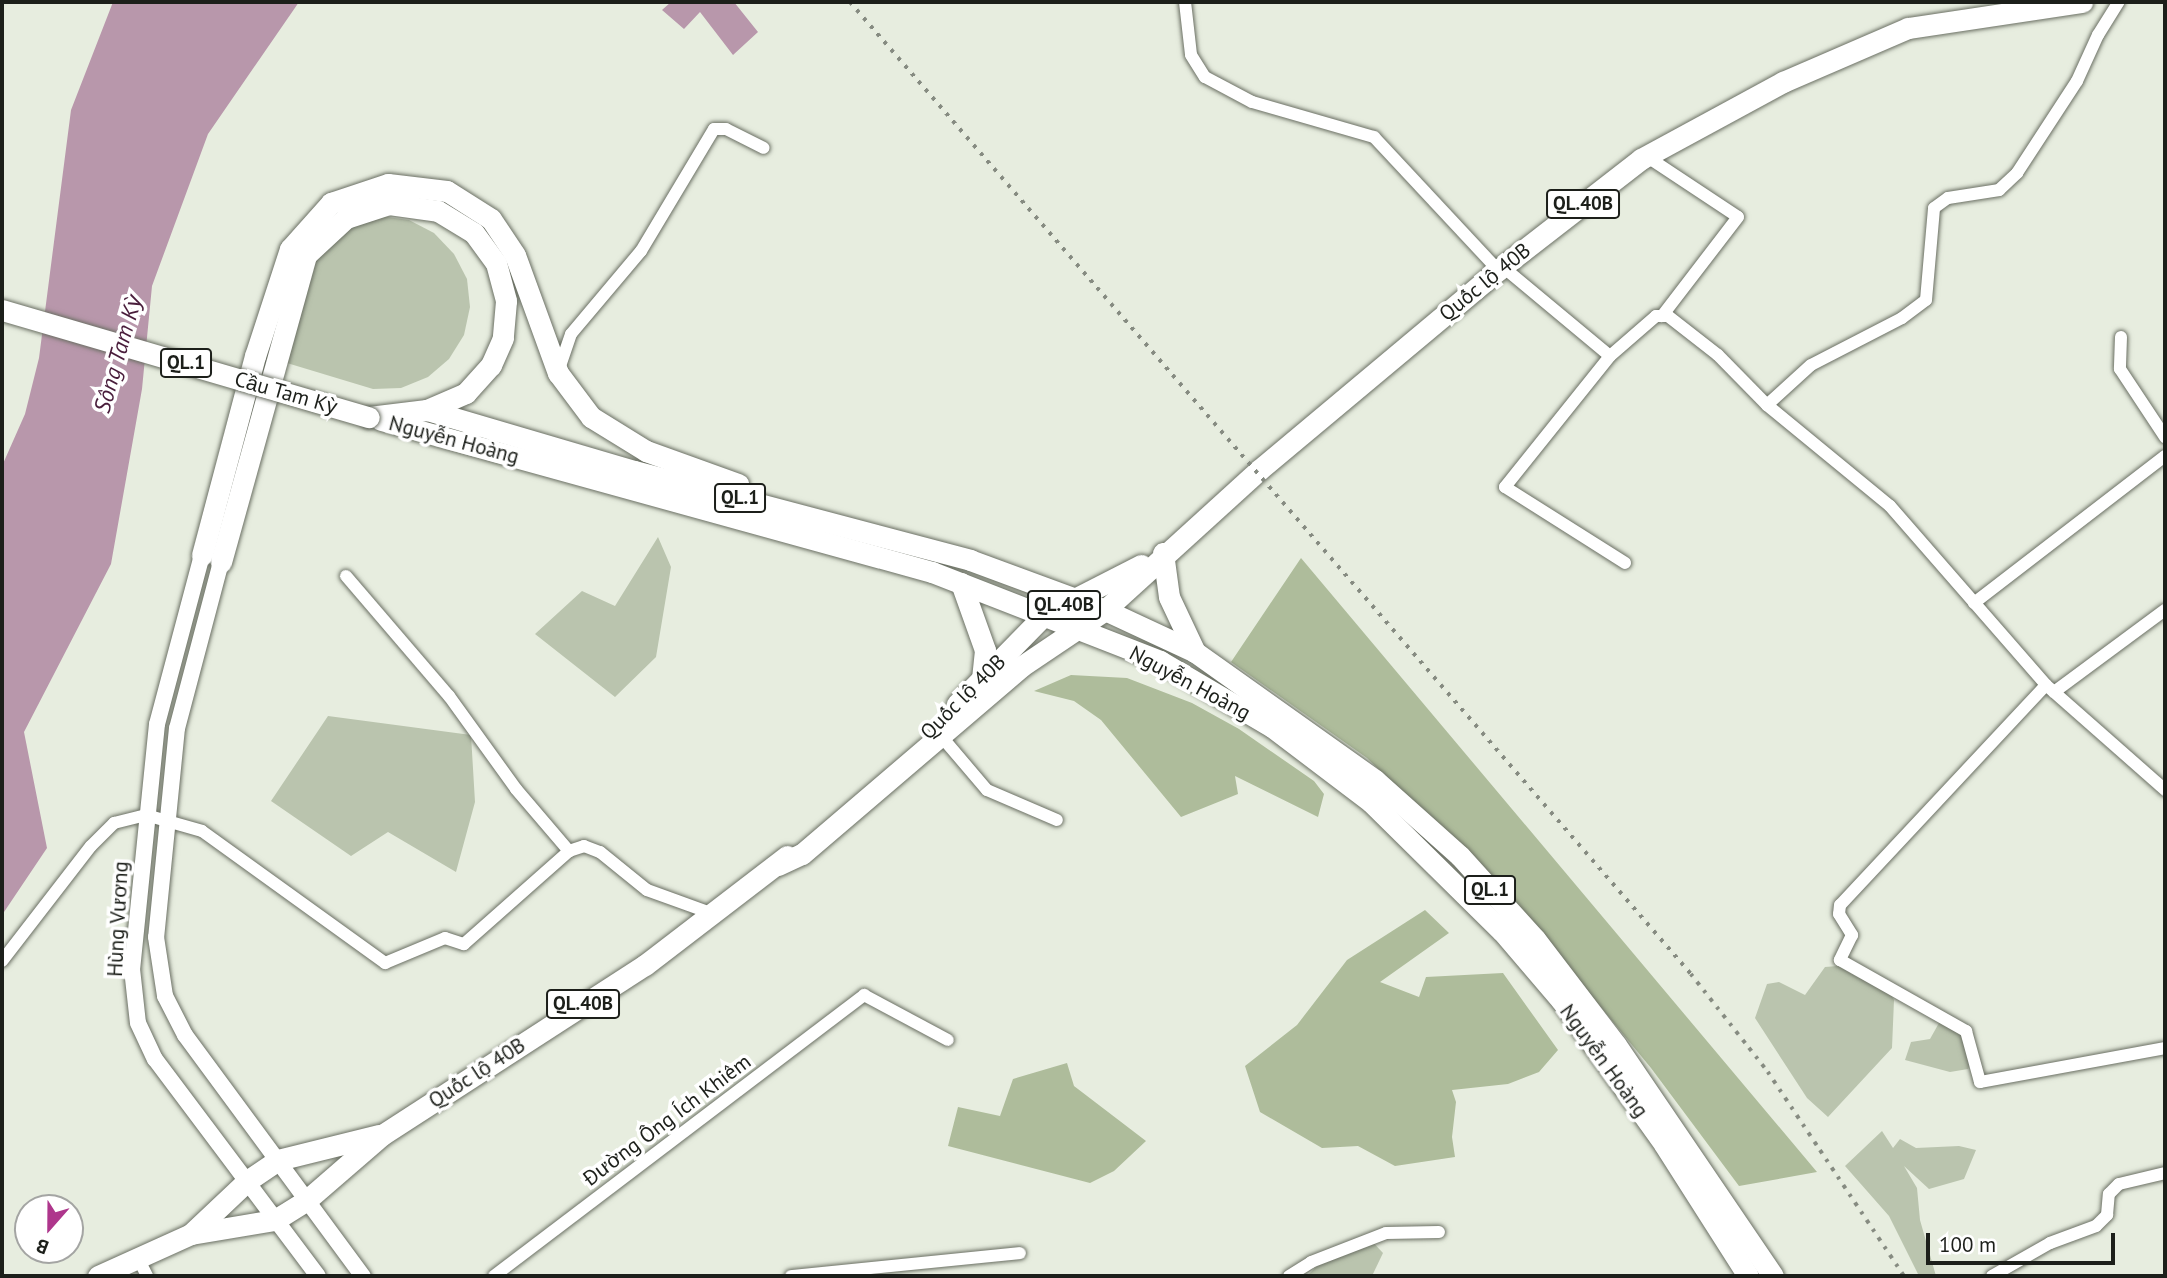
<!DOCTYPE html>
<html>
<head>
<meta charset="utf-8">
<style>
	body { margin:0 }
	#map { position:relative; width:2167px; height:1278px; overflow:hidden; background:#e7eddf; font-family:"PT Sans",sans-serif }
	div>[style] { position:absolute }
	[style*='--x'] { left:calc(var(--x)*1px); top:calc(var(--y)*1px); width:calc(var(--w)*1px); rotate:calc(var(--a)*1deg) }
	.green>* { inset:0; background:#bac4ae }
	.forest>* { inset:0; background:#aebc9b }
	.water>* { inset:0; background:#b897ab }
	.roads { filter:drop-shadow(0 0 2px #6a6f63) drop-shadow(0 0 2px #6a6f63) }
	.street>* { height:12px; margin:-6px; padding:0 6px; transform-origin:6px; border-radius:6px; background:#fff }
	.secondary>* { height:16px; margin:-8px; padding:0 8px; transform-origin:8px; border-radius:8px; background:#fff }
	.highway>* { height:21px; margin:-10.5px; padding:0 10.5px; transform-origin:10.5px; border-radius:10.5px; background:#fff }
	.rail>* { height:3.5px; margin-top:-1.75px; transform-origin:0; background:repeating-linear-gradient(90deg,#868b81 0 3.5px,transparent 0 10.5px) }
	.bridges { filter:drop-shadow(0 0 2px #6a6f63) drop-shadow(0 0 2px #6a6f63) }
	.highway-bridge>* { height:21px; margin:-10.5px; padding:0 10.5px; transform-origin:10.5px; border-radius:10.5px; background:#fff }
	span { translate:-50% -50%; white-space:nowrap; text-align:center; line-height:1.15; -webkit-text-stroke:7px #fff; paint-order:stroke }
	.shield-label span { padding:2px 5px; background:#fff; border:2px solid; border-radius:5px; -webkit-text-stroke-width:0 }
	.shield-label { font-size:19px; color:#1c1f1a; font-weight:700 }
	.street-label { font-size:21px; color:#1c1f1a }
	.water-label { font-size:23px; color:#491d3b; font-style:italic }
	.frame { position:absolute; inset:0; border:4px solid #1c1f1a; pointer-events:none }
	.north { position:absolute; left:14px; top:1194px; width:70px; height:70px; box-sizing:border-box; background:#fff; border:2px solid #a4a5a3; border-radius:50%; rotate:201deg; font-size:19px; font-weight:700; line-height:28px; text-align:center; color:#1c1f1a }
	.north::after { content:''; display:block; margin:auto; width:24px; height:32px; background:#ae368c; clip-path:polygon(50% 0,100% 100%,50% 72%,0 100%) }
	.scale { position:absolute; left:1926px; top:1233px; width:189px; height:32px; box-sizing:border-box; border:4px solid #1c1f1a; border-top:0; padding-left:9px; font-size:21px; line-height:24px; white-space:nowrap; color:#1c1f1a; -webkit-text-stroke:5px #fff; paint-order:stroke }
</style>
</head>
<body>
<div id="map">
	<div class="green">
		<i style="clip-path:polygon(380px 216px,409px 220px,434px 233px,454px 254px,467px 279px,470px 307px,464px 335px,449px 359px,428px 377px,401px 388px,373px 389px,277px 360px,308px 258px,352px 222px)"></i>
		<i style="clip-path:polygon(658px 537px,671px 567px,656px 657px,615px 697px,535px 634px,582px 591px,615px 606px)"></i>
		<i style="clip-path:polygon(328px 716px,471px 735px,475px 802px,456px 872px,388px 832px,351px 856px,271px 801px)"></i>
		<i style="clip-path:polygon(1838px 966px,1859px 978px,1885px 983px,1894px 1000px,1892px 1048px,1828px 1117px,1807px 1098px,1755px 1018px,1767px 984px,1779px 982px,1805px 995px,1825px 967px)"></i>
		<i style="clip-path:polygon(1939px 1023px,1962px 1027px,1972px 1060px,1968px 1069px,1950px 1072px,1905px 1060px,1911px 1042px,1930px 1039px)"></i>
		<i style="clip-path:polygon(1882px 1131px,1893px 1148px,1900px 1139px,1916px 1148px,1959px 1146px,1976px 1150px,1964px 1179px,1929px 1189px,1904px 1166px,1917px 1188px,1920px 1220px,1936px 1276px,1919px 1276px,1889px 1216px,1845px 1166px)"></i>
		<i style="clip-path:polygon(1367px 1236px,1383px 1253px,1372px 1276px,1307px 1276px,1323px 1260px)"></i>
	</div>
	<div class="forest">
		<i style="clip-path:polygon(1301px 558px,1817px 1172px,1739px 1186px,1651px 1068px,1510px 897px,1367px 758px,1231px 662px)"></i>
		<i style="clip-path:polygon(1071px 675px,1127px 678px,1192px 703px,1239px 729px,1314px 781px,1324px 794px,1318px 817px,1235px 776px,1238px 794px,1181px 817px,1101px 720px,1074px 701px,1034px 691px)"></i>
		<i style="clip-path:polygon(1425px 910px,1449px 933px,1380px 982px,1419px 997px,1426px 977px,1503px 973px,1558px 1050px,1539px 1072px,1508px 1084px,1452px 1090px,1456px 1102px,1452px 1137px,1455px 1157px,1395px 1166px,1358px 1146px,1322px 1148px,1260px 1112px,1245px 1066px,1297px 1025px,1347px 960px)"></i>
		<i style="clip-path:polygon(1067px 1063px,1074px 1086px,1146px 1141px,1114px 1171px,1090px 1183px,948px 1146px,958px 1107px,1000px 1116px,1013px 1079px)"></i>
	</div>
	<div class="water">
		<i style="clip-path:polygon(113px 2px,299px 2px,208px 134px,152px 286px,142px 389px,111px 564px,24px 732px,47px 848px,2px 915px,2px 466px,25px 414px,39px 358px,71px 110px)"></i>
		<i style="clip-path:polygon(671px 2px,734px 2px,758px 32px,733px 55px,700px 12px,684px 29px,662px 10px)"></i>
	</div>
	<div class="roads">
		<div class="street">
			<i style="--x:1185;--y:2;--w:53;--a:83.5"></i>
			<i style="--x:1191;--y:55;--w:26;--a:58"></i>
			<i style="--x:1205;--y:77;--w:53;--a:28"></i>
			<i style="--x:1252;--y:102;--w:127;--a:16"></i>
			<i style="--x:1374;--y:137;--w:182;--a:47"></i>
			<i style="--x:1646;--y:156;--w:110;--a:33.5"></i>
			<i style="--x:1738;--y:217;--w:125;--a:127.5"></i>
			<i style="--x:1503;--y:267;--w:139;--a:39.8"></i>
			<i style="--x:1610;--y:356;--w:61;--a:-41"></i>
			<i style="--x:1656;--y:316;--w:12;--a:0"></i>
			<i style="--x:1668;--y:316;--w:63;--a:38"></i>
			<i style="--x:1718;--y:355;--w:70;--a:45.6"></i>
			<i style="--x:1767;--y:405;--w:159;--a:39.4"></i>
			<i style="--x:1890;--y:506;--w:237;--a:48.9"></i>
			<i style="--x:2046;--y:685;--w:159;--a:41.4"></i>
			<i style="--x:2121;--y:337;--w:32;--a:92"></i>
			<i style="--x:2120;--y:369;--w:82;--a:56.5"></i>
			<i style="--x:1610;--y:356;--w:168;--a:128.7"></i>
			<i style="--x:1505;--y:487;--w:142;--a:32.3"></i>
			<i style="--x:558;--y:372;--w:40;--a:-71.1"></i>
			<i style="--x:571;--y:334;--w:109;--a:-49.9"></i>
			<i style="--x:641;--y:251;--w:142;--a:-59.1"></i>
			<i style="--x:714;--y:129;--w:12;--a:0"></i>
			<i style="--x:726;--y:129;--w:42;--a:26.6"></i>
			<i style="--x:1767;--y:405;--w:59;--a:-42.3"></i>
			<i style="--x:1811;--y:365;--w:102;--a:-27.3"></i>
			<i style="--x:1902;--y:318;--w:30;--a:-37"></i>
			<i style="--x:1926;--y:300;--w:92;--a:-85"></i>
			<i style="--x:1934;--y:208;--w:17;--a:-36"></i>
			<i style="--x:1948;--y:198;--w:52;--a:-8.9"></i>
			<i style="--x:1999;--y:190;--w:25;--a:-43"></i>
			<i style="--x:2017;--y:173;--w:110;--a:-56.9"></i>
			<i style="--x:2077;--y:81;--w:51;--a:-65.5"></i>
			<i style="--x:2098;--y:35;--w:39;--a:-58"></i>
			<i style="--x:346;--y:576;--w:158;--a:49.4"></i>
			<i style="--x:449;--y:696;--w:115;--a:54.2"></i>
			<i style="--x:516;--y:789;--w:82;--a:49.5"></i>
			<i style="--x:1974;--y:603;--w:241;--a:-37.6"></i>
			<i style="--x:2046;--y:685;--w:301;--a:133.1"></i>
			<i style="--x:1840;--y:905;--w:9;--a:96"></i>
			<i style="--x:1839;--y:914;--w:25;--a:58"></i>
			<i style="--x:1852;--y:935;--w:28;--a:116"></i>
			<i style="--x:1840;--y:960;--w:145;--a:29.4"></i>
			<i style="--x:1966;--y:1031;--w:53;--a:74.6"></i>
			<i style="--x:1980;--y:1082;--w:188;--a:-10.4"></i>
			<i style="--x:2054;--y:692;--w:138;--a:-36.5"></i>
			<i style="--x:941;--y:736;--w:71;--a:49.6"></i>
			<i style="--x:987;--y:790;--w:76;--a:23.2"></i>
			<i style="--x:2;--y:961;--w:145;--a:-52.3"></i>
			<i style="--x:91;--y:846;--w:33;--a:-45"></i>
			<i style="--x:114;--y:823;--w:33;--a:-14"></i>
			<i style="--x:146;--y:815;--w:58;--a:15.9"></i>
			<i style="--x:202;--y:831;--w:226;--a:35.8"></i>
			<i style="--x:385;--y:963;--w:65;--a:-22.6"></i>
			<i style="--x:445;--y:938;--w:20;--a:18"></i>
			<i style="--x:464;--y:944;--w:140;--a:-41.5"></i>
			<i style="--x:569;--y:851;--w:16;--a:-18"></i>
			<i style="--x:584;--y:846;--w:17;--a:21"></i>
			<i style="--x:600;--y:852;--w:60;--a:39"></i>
			<i style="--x:647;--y:890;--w:68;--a:19.8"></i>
			<i style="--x:138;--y:1258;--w:20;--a:63"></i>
			<i style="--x:494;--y:1276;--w:465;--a:-37.2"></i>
			<i style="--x:864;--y:995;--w:95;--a:28.2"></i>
			<i style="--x:791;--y:1276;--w:230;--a:-5.7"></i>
			<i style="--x:1289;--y:1276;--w:26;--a:-32"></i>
			<i style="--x:1311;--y:1262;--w:80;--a:-21.1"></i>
			<i style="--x:1386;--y:1233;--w:53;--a:-1.1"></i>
			<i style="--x:1992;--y:1276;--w:67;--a:-29.6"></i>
			<i style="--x:2050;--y:1243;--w:49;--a:-20.3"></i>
			<i style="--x:2096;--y:1226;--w:16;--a:-45"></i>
			<i style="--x:2107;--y:1215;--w:21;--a:-85"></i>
			<i style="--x:2109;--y:1194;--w:14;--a:-45"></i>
			<i style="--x:2119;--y:1184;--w:47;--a:-13.4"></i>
		</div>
		<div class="secondary">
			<i style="--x:202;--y:555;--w:175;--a:104.9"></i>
			<i style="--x:157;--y:724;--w:246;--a:95.8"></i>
			<i style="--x:132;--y:969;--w:54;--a:83.7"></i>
			<i style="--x:138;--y:1023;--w:40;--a:65"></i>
			<i style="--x:155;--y:1059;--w:271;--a:53.1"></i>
			<i style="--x:221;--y:562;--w:172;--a:104.8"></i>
			<i style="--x:177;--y:728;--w:210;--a:95.7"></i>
			<i style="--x:156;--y:937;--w:60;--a:81.3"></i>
			<i style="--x:165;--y:996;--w:44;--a:62.9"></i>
			<i style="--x:185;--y:1035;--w:300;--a:53.6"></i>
		</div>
		<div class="highway">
			<i style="--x:369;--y:417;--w:58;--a:-6.9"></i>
			<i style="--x:427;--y:410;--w:216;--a:16.4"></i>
			<i style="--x:634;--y:471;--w:348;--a:14.8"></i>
			<i style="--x:970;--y:560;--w:144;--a:20.3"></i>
			<i style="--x:1105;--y:610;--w:99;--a:25"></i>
			<i style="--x:1195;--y:652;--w:221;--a:35.4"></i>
			<i style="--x:1375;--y:780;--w:114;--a:41.8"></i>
			<i style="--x:1460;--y:856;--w:112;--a:47.9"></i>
			<i style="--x:1535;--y:939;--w:133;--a:52.6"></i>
			<i style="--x:1616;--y:1045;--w:279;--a:55.8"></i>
			<i style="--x:381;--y:420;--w:572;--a:15.42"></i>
			<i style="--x:932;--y:572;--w:245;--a:21.3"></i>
			<i style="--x:1160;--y:661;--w:130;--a:30.5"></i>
			<i style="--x:1272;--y:727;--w:124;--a:37.1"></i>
			<i style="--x:1371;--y:802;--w:184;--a:44.6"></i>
			<i style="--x:1502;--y:931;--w:91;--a:49.5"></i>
			<i style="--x:1561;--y:1000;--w:177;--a:54.4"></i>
			<i style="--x:1664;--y:1144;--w:156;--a:57.5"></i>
			<i style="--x:1163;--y:553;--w:44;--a:82.2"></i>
			<i style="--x:1169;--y:597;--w:61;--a:64.7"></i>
			<i style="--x:202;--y:555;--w:206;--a:-75.1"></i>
			<i style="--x:255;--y:356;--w:113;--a:-71.9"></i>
			<i style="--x:290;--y:249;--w:62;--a:-48.3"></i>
			<i style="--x:331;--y:203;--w:60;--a:-18.4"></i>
			<i style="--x:388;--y:184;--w:59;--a:6.8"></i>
			<i style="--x:447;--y:191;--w:52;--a:32.5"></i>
			<i style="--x:491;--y:219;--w:43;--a:56.3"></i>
			<i style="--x:515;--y:255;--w:126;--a:70"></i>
			<i style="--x:558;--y:373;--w:55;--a:53.1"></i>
			<i style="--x:591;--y:417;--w:65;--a:31.7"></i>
			<i style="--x:646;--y:451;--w:98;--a:19.7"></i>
			<i style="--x:221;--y:562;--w:319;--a:-74.5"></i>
			<i style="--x:306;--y:255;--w:54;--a:-42.8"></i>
			<i style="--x:346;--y:218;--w:45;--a:-18"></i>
			<i style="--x:389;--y:204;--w:49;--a:8.1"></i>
			<i style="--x:438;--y:211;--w:42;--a:31.4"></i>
			<i style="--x:474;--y:233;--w:37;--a:54"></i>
			<i style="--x:496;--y:263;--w:39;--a:75"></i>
			<i style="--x:506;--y:301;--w:37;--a:95"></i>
			<i style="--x:503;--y:338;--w:30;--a:114"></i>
			<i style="--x:491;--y:365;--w:38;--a:132"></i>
			<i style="--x:466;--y:393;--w:43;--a:156.4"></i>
			<i style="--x:961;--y:583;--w:71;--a:70.3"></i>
			<i style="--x:985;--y:650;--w:29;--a:96"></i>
			<i style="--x:957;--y:704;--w:126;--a:-45.6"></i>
			<i style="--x:1045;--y:614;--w:108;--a:-27"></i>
			<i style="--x:778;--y:865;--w:26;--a:-25"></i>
			<i style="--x:802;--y:854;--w:289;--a:-40.5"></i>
			<i style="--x:1022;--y:666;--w:100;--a:-34"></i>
			<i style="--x:1105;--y:610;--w:208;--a:-42.3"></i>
			<i style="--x:1259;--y:470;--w:312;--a:-39.9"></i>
			<i style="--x:1498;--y:270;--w:181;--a:-37.8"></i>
			<i style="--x:1641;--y:159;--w:162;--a:-28.5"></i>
			<i style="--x:1783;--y:82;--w:136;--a:-23.4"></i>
			<i style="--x:1908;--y:28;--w:176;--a:-8.5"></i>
			<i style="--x:191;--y:1234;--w:77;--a:-43.4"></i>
			<i style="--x:247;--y:1181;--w:37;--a:-34"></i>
			<i style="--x:278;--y:1160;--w:104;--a:-13.9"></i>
			<i style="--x:98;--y:1276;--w:102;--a:-24.3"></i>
			<i style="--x:191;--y:1234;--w:85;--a:-9.5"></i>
			<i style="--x:275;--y:1220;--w:39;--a:-32"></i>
			<i style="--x:308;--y:1199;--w:98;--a:-40.9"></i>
			<i style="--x:382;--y:1135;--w:313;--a:-32.9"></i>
			<i style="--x:645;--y:965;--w:179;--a:-37.5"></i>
		</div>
	</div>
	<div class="rail">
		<i style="--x:850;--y:2;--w:1285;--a:49.13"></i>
		<i style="--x:1691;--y:974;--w:125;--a:51.8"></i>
		<i style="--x:1768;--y:1072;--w:245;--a:56.3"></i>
	</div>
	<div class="bridges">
		<div class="highway-bridge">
			<i style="--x:2;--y:310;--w:382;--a:16.3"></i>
		</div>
	</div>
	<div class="shield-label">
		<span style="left:1583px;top:204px">QL.40B</span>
		<span style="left:186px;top:363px">QL.1</span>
		<span style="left:740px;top:498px">QL.1</span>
		<span style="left:1064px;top:605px">QL.40B</span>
		<span style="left:1490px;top:890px">QL.1</span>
		<span style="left:583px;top:1004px">QL.40B</span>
	</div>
	<div class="street-label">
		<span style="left:1485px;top:282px;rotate:-39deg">Quốc lộ 40B</span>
		<span style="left:286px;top:393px;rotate:16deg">Cầu Tam Kỳ</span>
		<span style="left:454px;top:440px;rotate:15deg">Nguyễn Hoàng</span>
		<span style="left:1190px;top:683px;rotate:28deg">Nguyễn Hoàng</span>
		<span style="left:963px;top:697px;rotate:-45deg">Quốc lộ 40B</span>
		<span style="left:118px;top:919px;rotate:-87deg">Hùng Vương</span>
		<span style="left:1604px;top:1061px;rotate:54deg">Nguyễn Hoàng</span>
		<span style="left:477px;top:1073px;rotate:-33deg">Quốc lộ 40B</span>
		<span style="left:667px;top:1120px;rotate:-37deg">Đường Ông Ích Khiêm</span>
	</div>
	<div class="water-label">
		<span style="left:118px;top:354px;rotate:-74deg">Sông Tam Kỳ</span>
	</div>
	<div class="frame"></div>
	<div class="north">B</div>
	<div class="scale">100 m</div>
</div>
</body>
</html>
